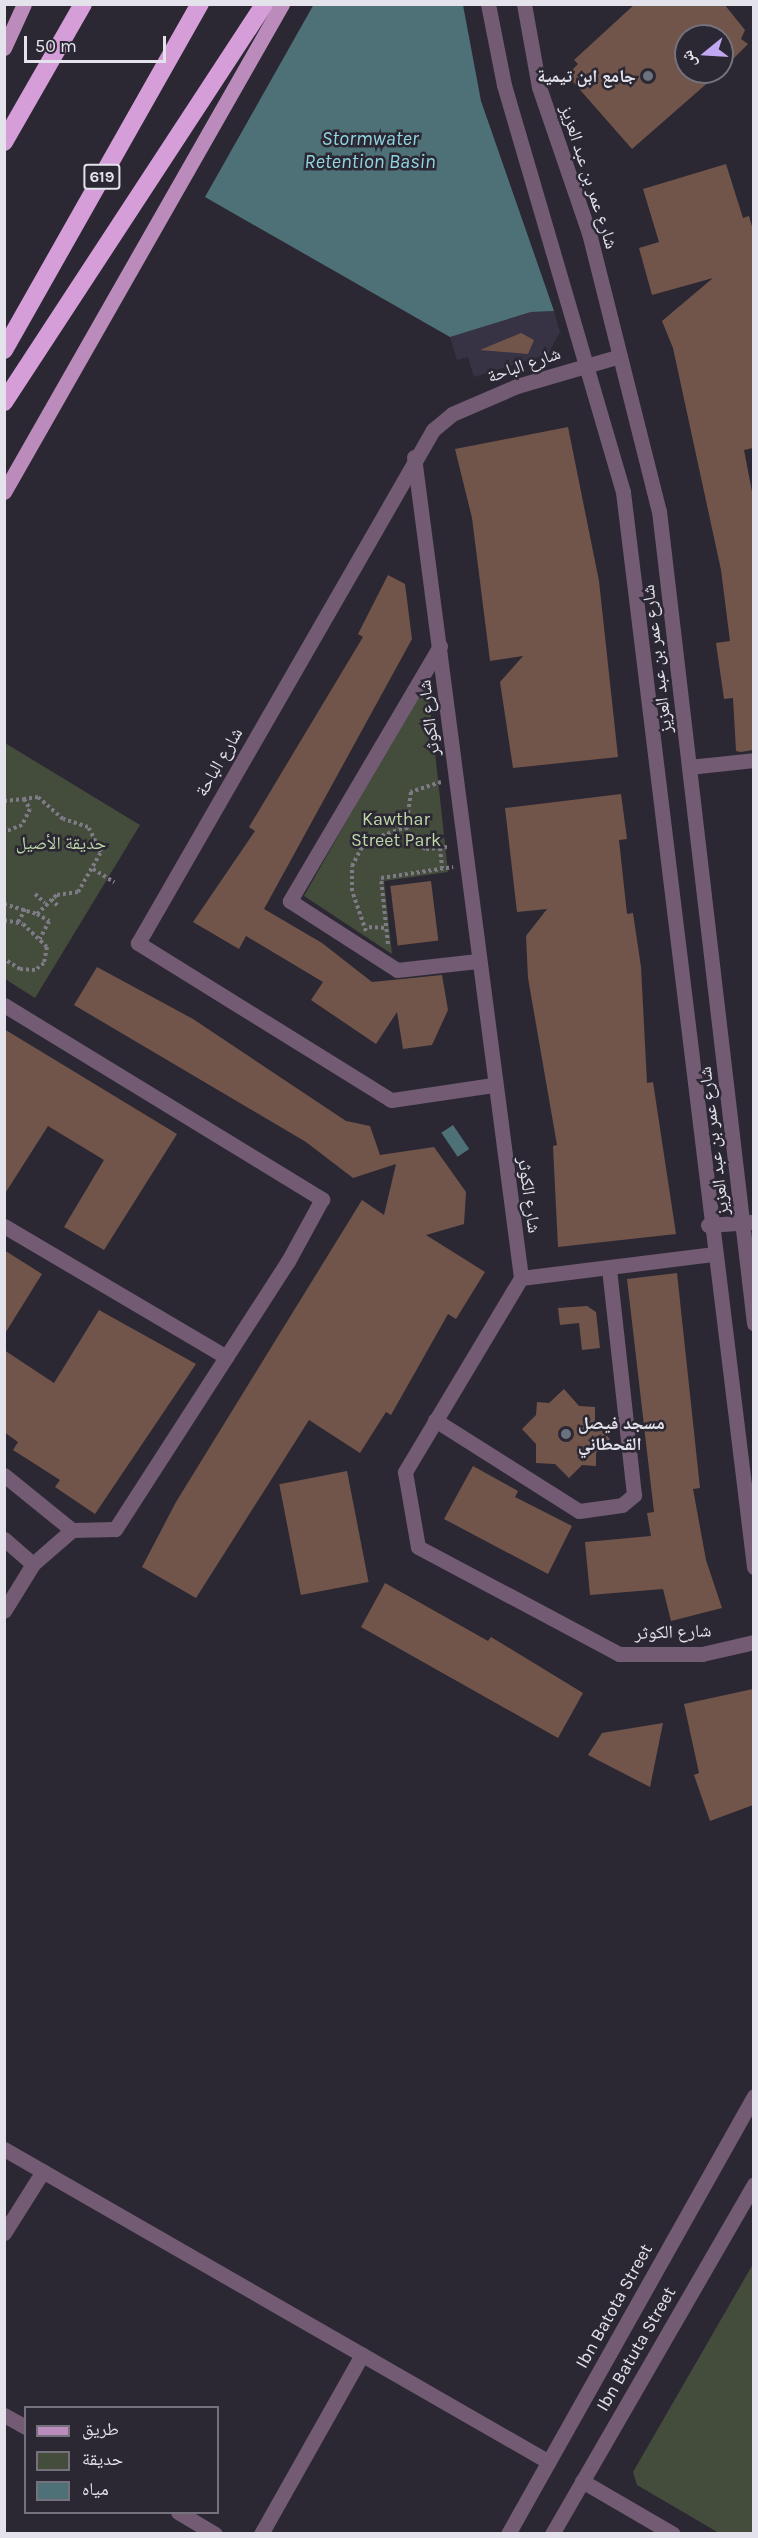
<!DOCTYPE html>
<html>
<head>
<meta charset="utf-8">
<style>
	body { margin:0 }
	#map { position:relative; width:758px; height:2538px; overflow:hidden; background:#2b2834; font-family:Karla,"Noto Naskh Arabic",sans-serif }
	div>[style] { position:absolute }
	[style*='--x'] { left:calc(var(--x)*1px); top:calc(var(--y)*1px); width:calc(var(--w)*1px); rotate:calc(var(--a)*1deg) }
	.built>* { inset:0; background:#373344 }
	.green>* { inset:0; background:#444c3c }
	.water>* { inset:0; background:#4d7177; transform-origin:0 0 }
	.building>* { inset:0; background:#72554a; transform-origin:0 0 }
	.path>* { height:4px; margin-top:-2px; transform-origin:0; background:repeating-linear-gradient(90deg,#7e7b86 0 3px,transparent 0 6px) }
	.minor>* { height:15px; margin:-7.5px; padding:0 7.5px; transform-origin:7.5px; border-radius:7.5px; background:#725b73 }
	.major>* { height:15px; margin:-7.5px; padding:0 7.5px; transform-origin:7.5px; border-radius:7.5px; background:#ba8bbb }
	.highway>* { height:18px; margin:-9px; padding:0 9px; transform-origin:9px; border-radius:9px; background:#d69ed8 }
	.dots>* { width:16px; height:16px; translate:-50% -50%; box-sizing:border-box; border:3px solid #2b2834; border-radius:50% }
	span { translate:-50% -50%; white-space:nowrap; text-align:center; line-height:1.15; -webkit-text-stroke:5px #2b2834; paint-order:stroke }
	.shield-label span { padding:2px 4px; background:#2b2834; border:2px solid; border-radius:4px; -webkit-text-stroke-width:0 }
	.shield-label { font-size:16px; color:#e4e2ea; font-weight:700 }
	.poi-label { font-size:18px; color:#e4e2ea; font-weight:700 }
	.right { translate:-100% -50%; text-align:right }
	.left { translate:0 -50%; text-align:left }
	.street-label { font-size:18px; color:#e4e2ea }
	.park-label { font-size:18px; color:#bdd7a6 }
	.water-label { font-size:20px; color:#90d5e2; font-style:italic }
	.frame { position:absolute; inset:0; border:6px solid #e4e2ea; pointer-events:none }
	.legend { position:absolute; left:24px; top:2406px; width:195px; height:108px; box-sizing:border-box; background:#2b2834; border:2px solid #75727d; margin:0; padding:8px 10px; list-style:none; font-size:18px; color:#e4e2ea }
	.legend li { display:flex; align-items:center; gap:12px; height:30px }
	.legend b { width:30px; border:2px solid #75727d }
	.north { position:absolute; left:674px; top:24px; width:60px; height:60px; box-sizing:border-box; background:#2b2834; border:2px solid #75727d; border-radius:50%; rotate:252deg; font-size:16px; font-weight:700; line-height:24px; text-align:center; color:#e4e2ea }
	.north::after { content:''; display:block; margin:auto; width:21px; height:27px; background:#c1a8f3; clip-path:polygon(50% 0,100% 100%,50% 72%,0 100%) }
	.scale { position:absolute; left:24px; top:36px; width:142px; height:27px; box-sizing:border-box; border:3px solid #e4e2ea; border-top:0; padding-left:8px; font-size:18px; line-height:21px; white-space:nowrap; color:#e4e2ea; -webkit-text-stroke:4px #2b2834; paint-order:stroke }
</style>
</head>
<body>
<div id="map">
	<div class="built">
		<i style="clip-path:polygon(554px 311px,560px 332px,548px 354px,474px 377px,468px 357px,457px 360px,450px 337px,531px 312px)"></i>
	</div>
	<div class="green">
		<i style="clip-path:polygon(427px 679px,448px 872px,384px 881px,392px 954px,304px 896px)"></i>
		<i style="clip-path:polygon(5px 743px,140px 825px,35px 998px,5px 979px)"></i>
		<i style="clip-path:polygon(753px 2264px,753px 2533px,719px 2533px,637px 2485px,633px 2472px)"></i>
	</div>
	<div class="water">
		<i style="clip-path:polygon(314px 4px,463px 5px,481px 101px,554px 311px,531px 312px,450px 337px,205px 197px)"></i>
		<i style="left:453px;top:1125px;width:29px;height:14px;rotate:56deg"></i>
	</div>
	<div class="building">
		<i style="clip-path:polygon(635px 4px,724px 4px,745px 30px,741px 39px,748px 44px,722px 70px,722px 36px,686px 36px,686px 72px,720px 72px,632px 149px,567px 75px,578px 64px,574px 60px)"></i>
		<i style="clip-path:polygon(726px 164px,743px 218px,749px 216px,753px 230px,753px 448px,744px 450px,753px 497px,753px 750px,741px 752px,736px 751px,733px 698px,724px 699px,716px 643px,730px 641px,721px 570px,673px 348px,662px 321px,713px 278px,652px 295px,639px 248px,659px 242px,643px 189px)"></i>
		<i style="clip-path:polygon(521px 333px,534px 340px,528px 354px,480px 350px)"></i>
		<i style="clip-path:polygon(568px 427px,599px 581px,618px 757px,513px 768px,500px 682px,523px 656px,490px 661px,472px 518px,455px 449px)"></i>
		<i style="clip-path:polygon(388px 575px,405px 584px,412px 639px,264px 909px,322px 943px,372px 982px,442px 975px,448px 1010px,432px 1045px,403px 1049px,397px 1012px,376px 1044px,311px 1000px,323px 982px,246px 936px,239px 949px,193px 922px,255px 831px,249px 827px,363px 637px,358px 634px)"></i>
		<i style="clip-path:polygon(621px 794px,627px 839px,619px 840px,627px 914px,633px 913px,641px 967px,647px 1083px,653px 1082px,676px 1234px,558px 1247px,553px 1146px,557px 1145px,528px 978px,526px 936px,547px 909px,517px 912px,505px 808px)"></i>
		<i style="left:431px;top:881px;width:60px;height:41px;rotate:83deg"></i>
		<i style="clip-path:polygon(97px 967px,193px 1019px,346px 1121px,370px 1126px,380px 1155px,434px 1147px,466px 1192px,464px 1224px,426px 1235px,485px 1272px,456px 1319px,448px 1314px,391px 1415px,386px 1412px,360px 1453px,309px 1420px,196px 1598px,142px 1567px,176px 1502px,362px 1200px,384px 1215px,396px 1164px,353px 1178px,306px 1142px,74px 1005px)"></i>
		<i style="clip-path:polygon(4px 1029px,177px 1134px,104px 1250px,64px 1227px,104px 1160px,48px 1126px,4px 1195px)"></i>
		<i style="clip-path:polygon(4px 1250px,42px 1274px,4px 1335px)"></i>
		<i style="clip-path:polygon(677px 1273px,700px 1488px,693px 1489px,706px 1560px,722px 1608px,671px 1621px,663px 1589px,590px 1595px,585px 1542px,651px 1536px,647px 1513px,654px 1512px,627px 1279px)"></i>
		<i style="clip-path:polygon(587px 1306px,596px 1312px,600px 1348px,582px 1350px,579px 1323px,560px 1325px,558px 1308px)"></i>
		<i style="clip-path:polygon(99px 1310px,196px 1364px,95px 1514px,55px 1487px,60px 1480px,13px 1450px,18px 1442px,4px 1432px,4px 1350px,54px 1383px)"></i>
		<i style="clip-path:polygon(564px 1389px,579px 1406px,595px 1407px,595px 1423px,610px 1439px,596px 1453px,596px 1466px,582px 1465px,569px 1478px,555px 1464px,536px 1463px,536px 1444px,522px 1429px,536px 1415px,537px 1402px,549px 1403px)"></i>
		<i style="clip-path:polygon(473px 1466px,518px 1491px,515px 1497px,572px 1526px,548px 1574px,444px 1519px)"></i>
		<i style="left:347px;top:1471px;width:113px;height:69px;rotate:79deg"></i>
		<i style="clip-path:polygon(385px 1583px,488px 1641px,491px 1637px,583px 1693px,558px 1738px,361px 1627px)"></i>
		<i style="clip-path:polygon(753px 1689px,753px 1805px,710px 1821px,694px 1775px,699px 1773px,684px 1704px)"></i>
		<i style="clip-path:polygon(663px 1723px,650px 1787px,588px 1755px,602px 1733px)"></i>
	</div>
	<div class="path">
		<i style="--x:441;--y:782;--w:32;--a:162"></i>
		<i style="--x:411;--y:792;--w:35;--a:98"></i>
		<i style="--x:406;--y:827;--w:16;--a:63"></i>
		<i style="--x:413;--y:841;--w:15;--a:32"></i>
		<i style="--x:426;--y:849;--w:22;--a:-5"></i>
		<i style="--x:4;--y:801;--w:20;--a:-6"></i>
		<i style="--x:24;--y:799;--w:12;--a:59"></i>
		<i style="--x:30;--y:809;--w:18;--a:117"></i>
		<i style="--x:22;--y:825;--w:19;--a:159"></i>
		<i style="--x:440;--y:848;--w:20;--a:84"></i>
		<i style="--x:93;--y:869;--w:25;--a:32"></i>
		<i style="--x:35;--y:894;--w:13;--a:42"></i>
		<i style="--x:51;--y:899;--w:11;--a:45"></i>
		<i style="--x:4;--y:904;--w:34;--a:17"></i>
		<i style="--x:37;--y:914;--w:28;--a:-44"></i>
		<i style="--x:57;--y:895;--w:21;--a:-8"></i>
		<i style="--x:78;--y:892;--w:46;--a:-60.1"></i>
		<i style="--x:101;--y:852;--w:28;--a:-117"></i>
		<i style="--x:88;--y:827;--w:26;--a:-162"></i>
		<i style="--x:63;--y:819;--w:33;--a:-139"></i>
		<i style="--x:38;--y:797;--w:14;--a:172"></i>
		<i style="--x:37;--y:914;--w:14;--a:30"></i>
		<i style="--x:49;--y:921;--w:20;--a:117"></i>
		<i style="--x:4;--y:920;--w:19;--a:12"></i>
		<i style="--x:23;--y:924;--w:33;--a:44"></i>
		<i style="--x:47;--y:947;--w:16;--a:101"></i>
		<i style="--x:44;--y:963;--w:11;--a:142"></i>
		<i style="--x:35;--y:970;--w:15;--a:-176"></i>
		<i style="--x:20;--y:969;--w:19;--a:-148"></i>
		<i style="--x:18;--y:922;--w:16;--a:-60"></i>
		<i style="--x:369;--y:927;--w:17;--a:3"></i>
		<i style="--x:366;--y:931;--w:42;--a:-109.3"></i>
		<i style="--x:352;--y:891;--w:25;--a:-90"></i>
		<i style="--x:352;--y:866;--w:27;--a:-62"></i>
		<i style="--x:365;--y:842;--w:44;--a:-20.1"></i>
		<i style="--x:388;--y:944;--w:66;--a:-96.1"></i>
		<i style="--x:381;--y:878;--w:73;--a:-8.7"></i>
	</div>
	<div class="minor">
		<i style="--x:488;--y:4;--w:83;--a:78.8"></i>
		<i style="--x:504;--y:85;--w:424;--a:73.7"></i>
		<i style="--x:623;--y:492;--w:1083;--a:83.05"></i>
		<i style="--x:524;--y:4;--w:84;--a:79.8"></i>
		<i style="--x:539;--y:87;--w:154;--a:71.1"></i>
		<i style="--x:589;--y:233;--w:287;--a:75.9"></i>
		<i style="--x:659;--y:511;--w:818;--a:83.33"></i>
		<i style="--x:414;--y:457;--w:828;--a:82.57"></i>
		<i style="--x:521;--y:1278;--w:226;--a:120.9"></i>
		<i style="--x:405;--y:1472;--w:76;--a:80.2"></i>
		<i style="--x:418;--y:1547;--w:228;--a:28"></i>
		<i style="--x:619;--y:1654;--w:83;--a:0"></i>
		<i style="--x:702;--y:1654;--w:53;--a:-13"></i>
		<i style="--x:440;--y:646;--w:296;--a:120.5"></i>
		<i style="--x:290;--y:901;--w:127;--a:32.8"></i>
		<i style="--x:397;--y:970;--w:81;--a:-6.4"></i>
		<i style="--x:689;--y:767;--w:65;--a:-6.1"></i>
		<i style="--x:4;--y:1005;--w:373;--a:31.4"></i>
		<i style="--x:322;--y:1199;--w:71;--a:118.7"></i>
		<i style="--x:288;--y:1261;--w:319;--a:122.8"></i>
		<i style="--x:115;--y:1529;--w:43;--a:178.7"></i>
		<i style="--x:72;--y:1530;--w:52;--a:138.9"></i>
		<i style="--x:33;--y:1564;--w:55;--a:121.7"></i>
		<i style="--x:493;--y:1085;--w:103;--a:171.6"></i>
		<i style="--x:391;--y:1100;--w:298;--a:-148.2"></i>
		<i style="--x:138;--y:943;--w:592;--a:-60.1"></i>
		<i style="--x:433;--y:430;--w:25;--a:-40"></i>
		<i style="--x:452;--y:414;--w:71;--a:-23.3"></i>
		<i style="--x:517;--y:386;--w:107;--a:-16.2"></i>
		<i style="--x:708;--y:1225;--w:43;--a:-4"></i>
		<i style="--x:4;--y:1226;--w:258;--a:30.5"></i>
		<i style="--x:521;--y:1278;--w:193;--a:-7.1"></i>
		<i style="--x:435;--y:1420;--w:170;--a:32.3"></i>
		<i style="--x:579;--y:1511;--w:43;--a:-7.9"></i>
		<i style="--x:622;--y:1505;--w:16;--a:-40"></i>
		<i style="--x:634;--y:1495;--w:229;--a:-96.3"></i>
		<i style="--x:4;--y:1475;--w:87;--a:39"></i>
		<i style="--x:4;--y:1539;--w:38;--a:41"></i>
		<i style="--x:4;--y:2149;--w:628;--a:29.87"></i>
		<i style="--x:4;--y:2233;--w:73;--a:-57.8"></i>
		<i style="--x:4;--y:2415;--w:25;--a:29"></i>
		<i style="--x:582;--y:2481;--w:105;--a:30.2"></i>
		<i style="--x:178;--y:2512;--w:43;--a:30.7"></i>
		<i style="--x:261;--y:2534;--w:206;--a:-60.6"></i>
		<i style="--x:508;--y:2534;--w:502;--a:-60.68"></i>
		<i style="--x:552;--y:2534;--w:404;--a:-60"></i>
	</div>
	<div class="major">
		<i style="--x:4;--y:48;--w:48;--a:-65.6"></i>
		<i style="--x:4;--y:492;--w:562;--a:-60.33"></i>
	</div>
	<div class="highway">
		<i style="--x:4;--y:142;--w:159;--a:-60.2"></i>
		<i style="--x:4;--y:350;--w:398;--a:-60.5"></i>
		<i style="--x:4;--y:402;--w:475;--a:-56.8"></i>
	</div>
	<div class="dots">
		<i style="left:648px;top:76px;background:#6b7280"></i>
		<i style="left:566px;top:1434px;background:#6b7280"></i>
	</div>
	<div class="shield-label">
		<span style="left:102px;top:177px">619</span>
	</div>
	<div class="poi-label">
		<span class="right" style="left:636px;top:76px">جامع ابن تيمية</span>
		<span class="left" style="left:578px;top:1434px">مسجد فيصل<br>القحطاني</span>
	</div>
	<div class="street-label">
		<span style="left:589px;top:177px;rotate:72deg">شارع عمر بن عبد العزيز</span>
		<span style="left:524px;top:365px;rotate:-19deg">شارع الباحة</span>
		<span style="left:657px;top:659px;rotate:-97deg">شارع عمر بن عبد العزيز</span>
		<span style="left:429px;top:718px;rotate:-97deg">شارع الكوثر</span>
		<span style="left:219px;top:762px;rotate:-60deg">شارع الباحة</span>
		<span style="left:714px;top:1141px;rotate:-97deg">شارع عمر بن عبد العزيز</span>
		<span style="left:529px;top:1195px;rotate:82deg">شارع الكوثر</span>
		<span style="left:673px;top:1632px;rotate:-2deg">شارع الكوثر</span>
		<span style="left:614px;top:2306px;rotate:-61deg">Ibn Batota Street</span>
		<span style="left:636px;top:2349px;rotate:-60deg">Ibn Batuta Street</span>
	</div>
	<div class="park-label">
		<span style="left:396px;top:830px">Kawthar<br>Street Park</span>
		<span style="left:61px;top:843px">حديقة الأصيل</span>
	</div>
	<div class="water-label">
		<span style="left:370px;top:150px">Stormwater<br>Retention Basin</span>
	</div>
	<div class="frame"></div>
	<ul class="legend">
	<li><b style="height:8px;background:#ba8bbb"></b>طريق</li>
	<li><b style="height:16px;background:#444c3c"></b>حديقة</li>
	<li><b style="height:16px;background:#4d7177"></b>مياه</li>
	</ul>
	<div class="north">ش</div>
	<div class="scale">50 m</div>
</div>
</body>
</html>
